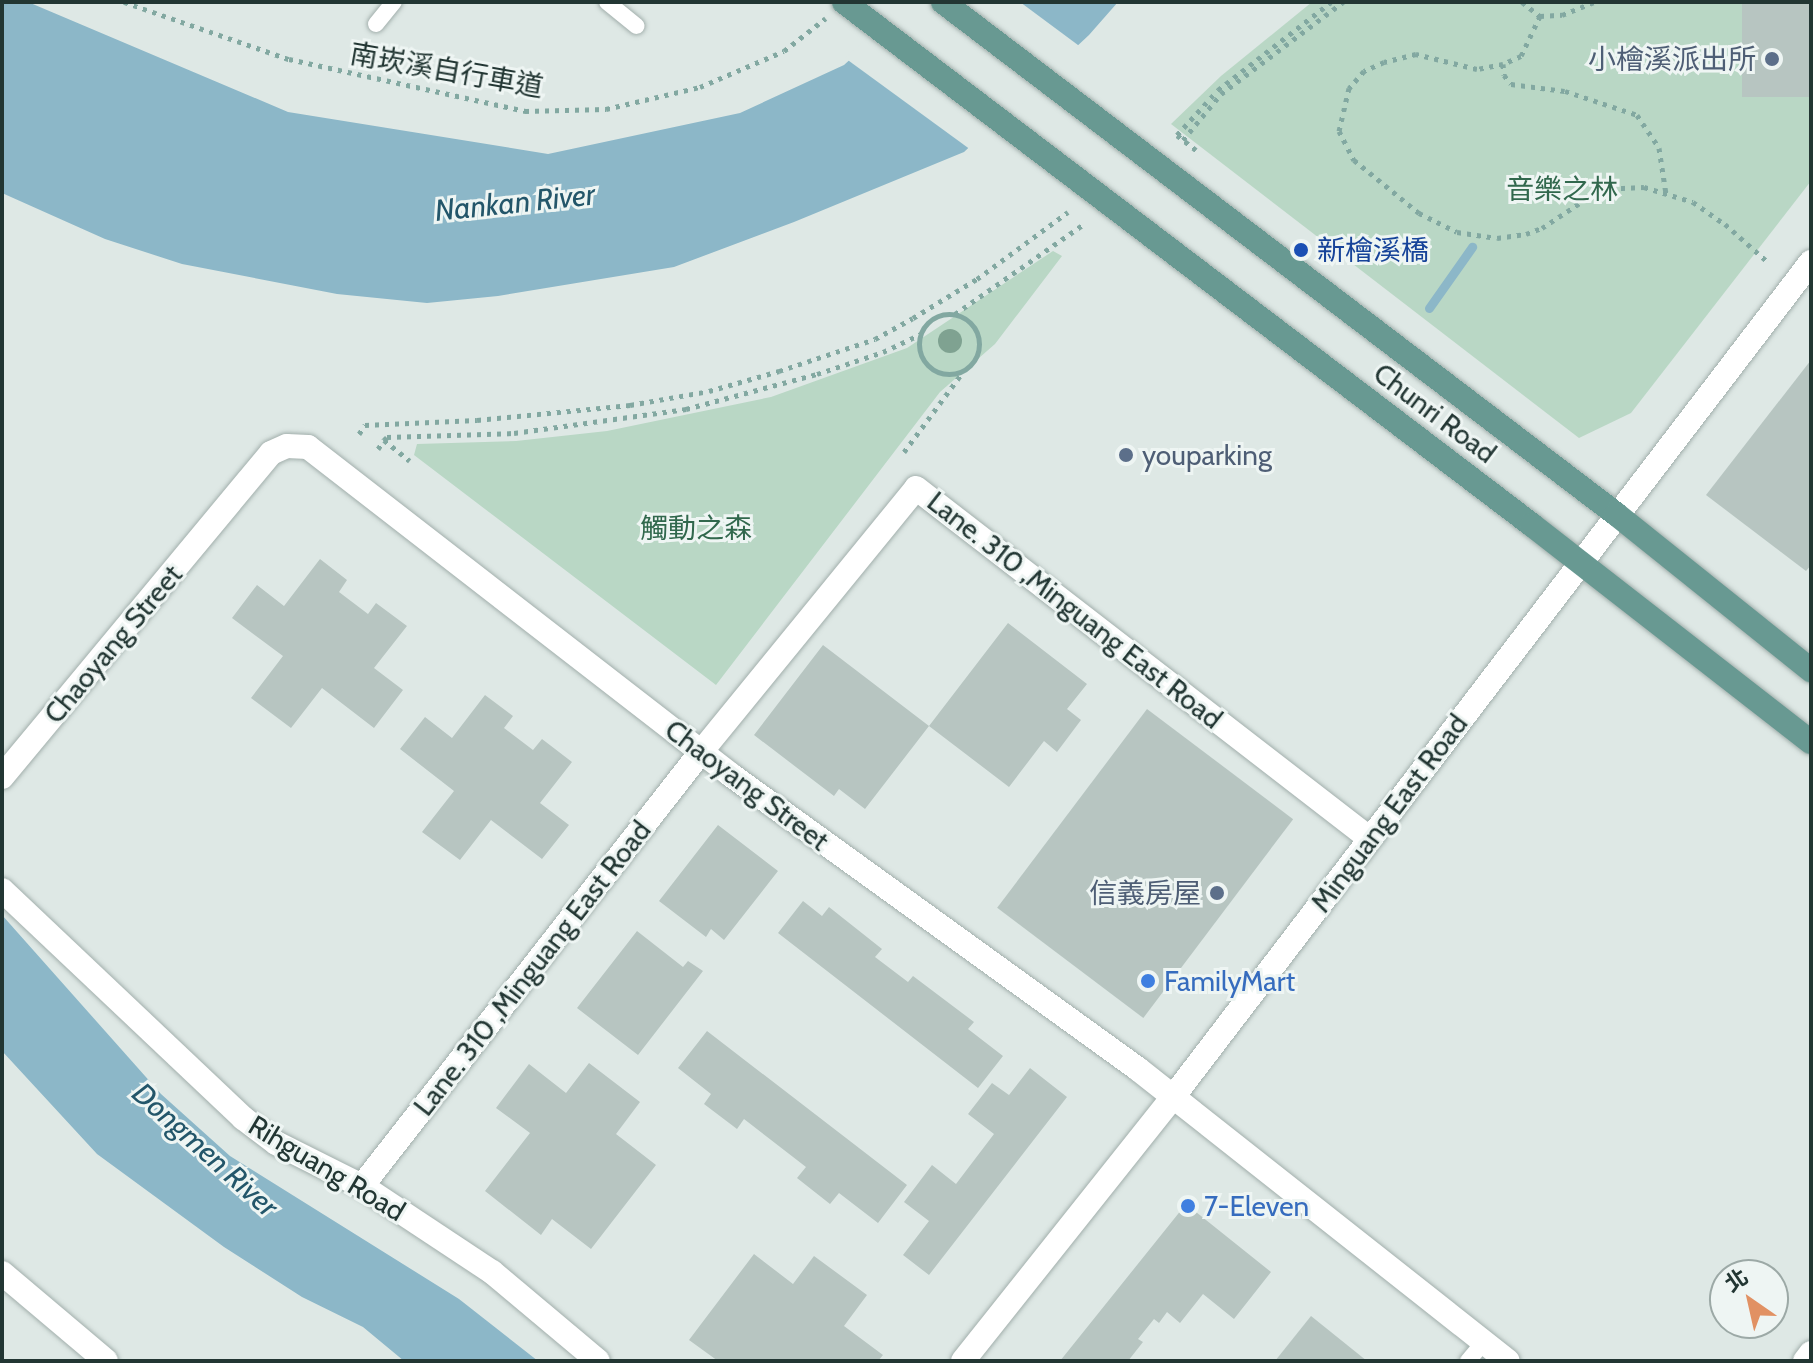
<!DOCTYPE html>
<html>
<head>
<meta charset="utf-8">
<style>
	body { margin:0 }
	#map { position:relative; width:1813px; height:1363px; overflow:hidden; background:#dee8e5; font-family:Cabin,"Noto Sans TC",sans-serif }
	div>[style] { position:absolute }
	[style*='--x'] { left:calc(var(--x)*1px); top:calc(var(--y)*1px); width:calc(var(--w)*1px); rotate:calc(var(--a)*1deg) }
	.green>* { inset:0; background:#b9d7c5 }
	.water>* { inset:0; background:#8cb7c8 }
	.pier>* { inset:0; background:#dee8e5 }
	.stream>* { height:9px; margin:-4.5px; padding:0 4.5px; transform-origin:4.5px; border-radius:4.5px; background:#8cb7c8 }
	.building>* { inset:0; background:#b7c5c1; transform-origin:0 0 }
	.path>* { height:5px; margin-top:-2.5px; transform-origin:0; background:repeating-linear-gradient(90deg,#82a8a1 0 4px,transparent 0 10px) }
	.path>.ring { margin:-2.5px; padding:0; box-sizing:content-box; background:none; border:5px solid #82a8a1; border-radius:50% }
	.roads { filter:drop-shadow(0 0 2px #a2afac) drop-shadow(0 0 2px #a2afac) }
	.lane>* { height:16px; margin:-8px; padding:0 8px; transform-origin:8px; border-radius:8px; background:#fff }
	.street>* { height:24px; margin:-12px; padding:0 12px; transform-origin:12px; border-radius:12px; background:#fff }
	.primary>* { height:24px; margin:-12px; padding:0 12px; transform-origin:12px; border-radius:12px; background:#689992 }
	.trees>* { width:24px; height:24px; margin:-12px; border-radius:50%; background:#7fa291 }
	.dots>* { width:22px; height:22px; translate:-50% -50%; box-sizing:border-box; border:4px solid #eef5f3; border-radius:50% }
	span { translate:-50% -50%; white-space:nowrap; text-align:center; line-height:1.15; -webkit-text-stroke:6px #eef5f3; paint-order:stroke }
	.service-label { font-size:28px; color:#4e5e75 }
	.right { translate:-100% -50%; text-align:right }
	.left { translate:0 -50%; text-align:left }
	.street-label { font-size:28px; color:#223633 }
	.park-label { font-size:28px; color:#31684d }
	.transit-label { font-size:28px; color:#164399 }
	.shop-label { font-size:28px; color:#366cbe }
	.water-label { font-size:30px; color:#23566a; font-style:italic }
	.frame { position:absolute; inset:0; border:4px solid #223633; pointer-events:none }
	.north { position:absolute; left:1709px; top:1259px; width:80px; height:80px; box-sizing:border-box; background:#eef5f3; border:2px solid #9ca9a6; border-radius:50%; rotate:326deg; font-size:22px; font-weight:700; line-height:32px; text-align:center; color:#223633 }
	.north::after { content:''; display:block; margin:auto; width:28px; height:36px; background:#e19163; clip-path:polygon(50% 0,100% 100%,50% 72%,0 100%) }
</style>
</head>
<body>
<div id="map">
	<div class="green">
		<i style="clip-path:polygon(1312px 2px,1811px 2px,1811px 181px,1631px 413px,1579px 438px,1171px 124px,1221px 76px)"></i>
		<i style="clip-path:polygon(1053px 251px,1062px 256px,995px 344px,940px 392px,716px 685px,414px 455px,417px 444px,516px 441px,607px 431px,771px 397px,907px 348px)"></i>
	</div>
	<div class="water">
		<i style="clip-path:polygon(2px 2px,28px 2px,288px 112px,548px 154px,740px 113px,844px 65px,913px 2px,1118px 2px,1089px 35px,964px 152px,794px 222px,674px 267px,498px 296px,427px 303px,337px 294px,182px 264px,105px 239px,2px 193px)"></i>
		<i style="clip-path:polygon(2px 915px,161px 1094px,230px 1156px,459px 1299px,538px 1361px,404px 1361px,363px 1327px,302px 1297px,224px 1247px,97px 1154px,2px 1051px)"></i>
	</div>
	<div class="pier">
		<i style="clip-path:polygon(907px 2px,1020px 2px,1082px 48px,971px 150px,845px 58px)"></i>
	</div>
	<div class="stream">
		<i style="--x:1429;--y:308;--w:75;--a:-54.8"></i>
	</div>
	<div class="building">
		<i style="left:1742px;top:2px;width:69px;height:95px"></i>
		<i style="clip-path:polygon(1811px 360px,1811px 565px,1806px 571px,1706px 495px)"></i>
		<i style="clip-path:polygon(320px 559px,347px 580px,339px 592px,368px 614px,376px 603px,407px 626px,374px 668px,403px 690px,374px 728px,322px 688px,291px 728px,251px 698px,283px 656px,232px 618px,257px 585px,284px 606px)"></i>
		<i style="clip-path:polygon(1008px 623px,1087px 684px,1067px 709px,1081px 720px,1057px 752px,1044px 741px,1009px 787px,929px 726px)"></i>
		<i style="clip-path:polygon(823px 645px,929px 726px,865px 809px,839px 789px,834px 796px,754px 735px)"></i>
		<i style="clip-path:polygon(485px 695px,513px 716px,504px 728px,533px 750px,542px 739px,572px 762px,540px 803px,569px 825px,542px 859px,491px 820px,460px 860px,422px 832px,454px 791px,400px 749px,425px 717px,452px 738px)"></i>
		<i style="left:1147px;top:709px;width:183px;height:249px;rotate:37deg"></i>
		<i style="clip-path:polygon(718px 825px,778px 871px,724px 940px,711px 929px,706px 937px,659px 901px)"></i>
		<i style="clip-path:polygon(803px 901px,822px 916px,829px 907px,882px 949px,875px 957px,908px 982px,913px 976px,974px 1022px,968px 1029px,1003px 1056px,978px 1088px,778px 933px)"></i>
		<i style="clip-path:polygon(637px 931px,683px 967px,688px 961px,703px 971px,638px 1055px,577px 1008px)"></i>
		<i style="clip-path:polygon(707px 1031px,907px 1185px,878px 1223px,839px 1193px,830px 1204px,797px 1178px,806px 1167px,744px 1119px,737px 1129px,704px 1104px,711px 1094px,678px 1068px)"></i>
		<i style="clip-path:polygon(589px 1063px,640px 1102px,616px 1134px,656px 1165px,591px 1249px,552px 1219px,541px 1235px,485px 1191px,530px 1133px,496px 1108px,529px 1064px,566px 1093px)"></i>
		<i style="clip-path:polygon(1030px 1068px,1067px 1097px,929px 1275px,903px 1255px,929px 1221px,904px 1202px,932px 1165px,956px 1184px,994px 1134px,968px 1114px,992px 1083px,1009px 1095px)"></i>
		<i style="clip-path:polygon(1186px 1204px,1271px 1272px,1234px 1319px,1203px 1294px,1180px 1323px,1167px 1312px,1159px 1323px,1154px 1319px,1138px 1339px,1143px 1342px,1128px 1361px,1060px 1361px)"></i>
		<i style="clip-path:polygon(754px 1254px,793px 1284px,814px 1256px,867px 1295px,844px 1326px,883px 1355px,878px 1361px,718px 1361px,689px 1340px)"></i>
		<i style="clip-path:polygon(1311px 1316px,1367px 1361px,1275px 1361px)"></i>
	</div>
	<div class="path">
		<i style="--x:124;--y:2;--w:175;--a:19.1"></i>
		<i style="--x:289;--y:59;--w:242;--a:12.4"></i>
		<i style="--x:525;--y:111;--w:81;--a:-1.4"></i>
		<i style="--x:606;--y:109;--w:97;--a:-13.2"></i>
		<i style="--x:700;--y:87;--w:91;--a:-23.2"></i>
		<i style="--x:784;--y:51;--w:53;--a:-38.2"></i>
		<i style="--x:1522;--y:2;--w:23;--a:38"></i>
		<i style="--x:1540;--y:16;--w:22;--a:-3"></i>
		<i style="--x:1562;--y:15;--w:35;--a:-22"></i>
		<i style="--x:1540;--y:16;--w:44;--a:115.4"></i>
		<i style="--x:1521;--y:56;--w:20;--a:156"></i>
		<i style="--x:1503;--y:64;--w:26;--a:169"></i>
		<i style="--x:1477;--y:69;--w:63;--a:-166.2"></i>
		<i style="--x:1416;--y:54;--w:33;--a:166"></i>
		<i style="--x:1384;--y:62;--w:22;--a:156"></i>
		<i style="--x:1364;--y:71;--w:23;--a:131"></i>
		<i style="--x:1349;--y:88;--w:44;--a:103.1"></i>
		<i style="--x:1339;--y:131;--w:33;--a:63"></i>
		<i style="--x:1354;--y:160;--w:84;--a:39.2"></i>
		<i style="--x:1419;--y:213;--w:42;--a:26.6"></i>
		<i style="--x:1457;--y:232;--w:40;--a:8.5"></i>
		<i style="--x:1497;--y:238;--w:29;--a:-8"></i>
		<i style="--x:1526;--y:234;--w:17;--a:-21"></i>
		<i style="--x:1542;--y:228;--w:71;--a:-33.5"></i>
		<i style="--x:1601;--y:189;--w:43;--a:-2.7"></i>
		<i style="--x:1644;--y:187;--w:51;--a:17"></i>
		<i style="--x:1693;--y:202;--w:39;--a:35"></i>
		<i style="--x:1725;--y:224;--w:59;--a:41.6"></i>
		<i style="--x:1503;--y:64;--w:11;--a:85"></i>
		<i style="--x:1504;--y:75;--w:11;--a:52"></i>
		<i style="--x:1511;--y:84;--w:54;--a:7.4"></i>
		<i style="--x:1565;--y:91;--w:76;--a:18.4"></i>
		<i style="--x:1637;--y:115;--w:40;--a:56"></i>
		<i style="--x:1659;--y:148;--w:47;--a:81.3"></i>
		<i style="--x:1183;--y:140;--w:60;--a:-50.4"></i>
		<i style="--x:1221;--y:94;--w:153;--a:-37"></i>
		<i style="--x:1196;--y:150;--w:24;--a:-142"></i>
		<i style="--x:1177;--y:135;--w:61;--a:-47.7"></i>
		<i style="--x:1218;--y:90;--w:143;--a:-37.9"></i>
		<i style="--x:955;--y:314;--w:157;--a:-34.9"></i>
		<i class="ring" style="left:919px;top:314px;width:55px;height:55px"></i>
		<i style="--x:359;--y:434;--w:11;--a:-56"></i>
		<i style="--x:365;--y:425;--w:112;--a:-2.6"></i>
		<i style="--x:477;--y:420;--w:154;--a:-5.6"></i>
		<i style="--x:630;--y:405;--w:80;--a:-10"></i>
		<i style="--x:709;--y:391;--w:73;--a:-15.9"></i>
		<i style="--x:779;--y:371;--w:101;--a:-18.4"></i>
		<i style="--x:875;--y:339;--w:43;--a:-28.9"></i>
		<i style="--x:913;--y:318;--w:75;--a:-31.4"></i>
		<i style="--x:977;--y:279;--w:113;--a:-36.4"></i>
		<i style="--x:384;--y:440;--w:4;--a:-45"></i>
		<i style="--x:387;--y:437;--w:127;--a:-1.8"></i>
		<i style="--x:514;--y:433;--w:174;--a:-7.9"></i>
		<i style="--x:686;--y:409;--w:136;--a:-15"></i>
		<i style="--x:817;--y:374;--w:70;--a:-18.4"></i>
		<i style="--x:883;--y:352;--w:42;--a:-25.3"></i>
		<i style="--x:378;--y:449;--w:11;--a:-56"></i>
		<i style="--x:384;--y:440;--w:33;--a:39"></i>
		<i style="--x:904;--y:452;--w:99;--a:-53.6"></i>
	</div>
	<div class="roads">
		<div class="lane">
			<i style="--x:607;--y:2;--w:38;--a:39"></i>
			<i style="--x:376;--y:24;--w:28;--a:-51"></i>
			<i style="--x:1468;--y:1361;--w:25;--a:-50"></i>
		</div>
		<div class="street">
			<i style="--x:2;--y:777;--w:421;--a:-50.3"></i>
			<i style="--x:271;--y:453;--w:17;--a:-24"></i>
			<i style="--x:287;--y:446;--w:21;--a:3"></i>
			<i style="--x:308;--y:447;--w:535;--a:37.79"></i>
			<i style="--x:731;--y:775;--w:502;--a:35.84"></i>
			<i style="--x:1138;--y:1069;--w:471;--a:38.3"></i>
			<i style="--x:2;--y:890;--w:332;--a:43.4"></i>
			<i style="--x:243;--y:1118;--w:41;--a:37.1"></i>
			<i style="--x:276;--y:1143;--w:96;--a:26.6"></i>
			<i style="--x:362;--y:1186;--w:156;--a:33.5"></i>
			<i style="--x:492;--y:1272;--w:138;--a:40"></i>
			<i style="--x:362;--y:1186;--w:551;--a:-52.01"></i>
			<i style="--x:701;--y:752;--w:340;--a:-50.8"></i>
			<i style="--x:916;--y:488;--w:572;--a:37.69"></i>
			<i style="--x:2;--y:1273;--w:136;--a:40.2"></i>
			<i style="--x:963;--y:1361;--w:337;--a:-51.5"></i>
			<i style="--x:1173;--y:1097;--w:1051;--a:-52.62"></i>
			<i style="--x:1805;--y:1361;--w:10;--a:-53"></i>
		</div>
		<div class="primary">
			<i style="--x:844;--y:2;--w:864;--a:37.24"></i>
			<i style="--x:1532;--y:525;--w:353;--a:37.9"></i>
			<i style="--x:943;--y:2;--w:846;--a:37.26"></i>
			<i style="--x:1616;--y:514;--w:250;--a:38.7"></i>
		</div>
	</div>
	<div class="trees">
		<i style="left:950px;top:341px"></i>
	</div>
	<div class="dots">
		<i style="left:1772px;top:59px;background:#5c6f8a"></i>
		<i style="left:1301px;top:250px;background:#1a4fb4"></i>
		<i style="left:1126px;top:455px;background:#5c6f8a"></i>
		<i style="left:1217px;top:893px;background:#5c6f8a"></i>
		<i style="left:1148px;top:981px;background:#3f7fe0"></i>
		<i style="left:1188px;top:1206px;background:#3f7fe0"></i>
	</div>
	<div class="service-label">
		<span class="right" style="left:1756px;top:59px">小檜溪派出所</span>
		<span class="left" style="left:1142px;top:455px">youparking</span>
		<span class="right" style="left:1201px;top:893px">信義房屋</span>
	</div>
	<div class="street-label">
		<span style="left:447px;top:70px;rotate:10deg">南崁溪自行車道</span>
		<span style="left:1435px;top:413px;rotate:37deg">Chunri Road</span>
		<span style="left:1075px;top:610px;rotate:38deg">Lane. 310 ,Minguang East Road</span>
		<span style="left:113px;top:644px;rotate:-50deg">Chaoyang Street</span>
		<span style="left:747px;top:785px;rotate:37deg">Chaoyang Street</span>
		<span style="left:1389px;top:813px;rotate:-53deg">Minguang East Road</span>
		<span style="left:532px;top:968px;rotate:-52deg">Lane. 310 ,Minguang East Road</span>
		<span style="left:327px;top:1168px;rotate:31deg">Rihguang Road</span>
	</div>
	<div class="park-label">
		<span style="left:1562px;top:189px">音樂之林</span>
		<span style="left:696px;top:528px">觸動之森</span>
	</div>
	<div class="transit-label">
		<span class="left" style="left:1317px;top:250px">新檜溪橋</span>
	</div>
	<div class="shop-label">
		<span class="left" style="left:1164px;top:981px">FamilyMart</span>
		<span class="left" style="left:1204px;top:1206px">7-Eleven</span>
	</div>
	<div class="water-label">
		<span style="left:515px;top:203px;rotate:-6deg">Nankan River</span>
		<span style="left:205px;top:1150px;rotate:42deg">Dongmen River</span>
	</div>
	<div class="frame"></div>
	<div class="north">北</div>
</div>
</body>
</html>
